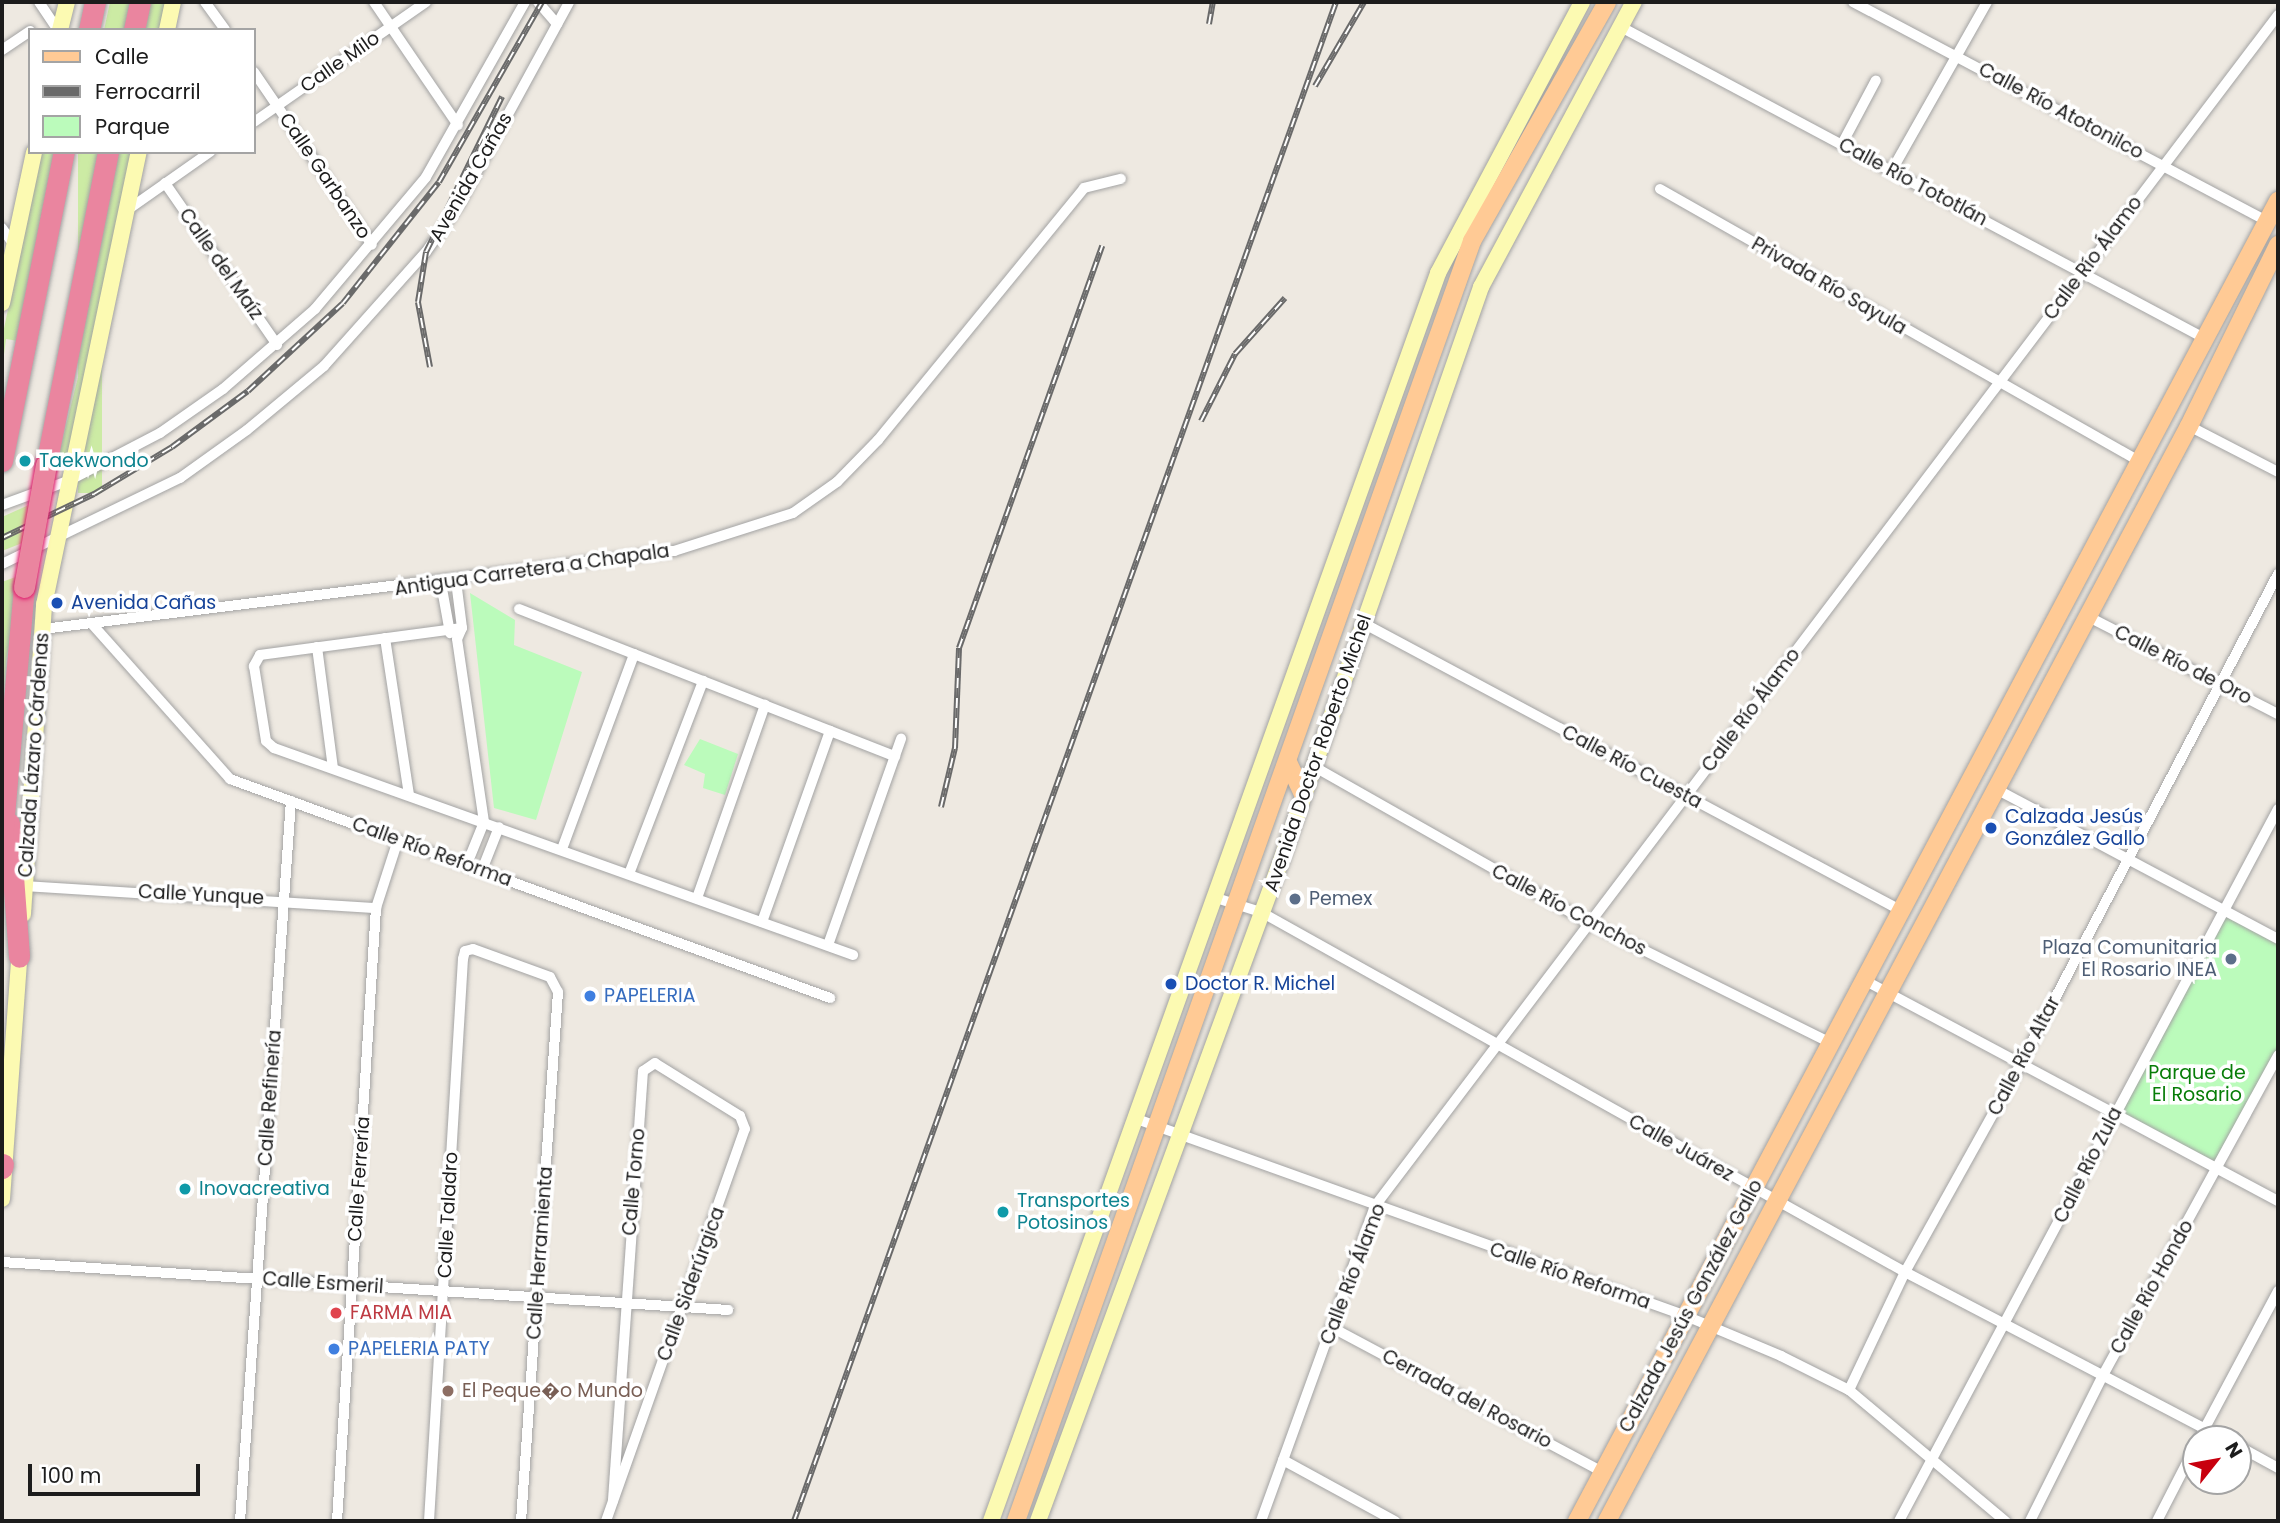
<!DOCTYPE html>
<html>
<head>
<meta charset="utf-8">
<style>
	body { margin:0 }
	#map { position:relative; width:2280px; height:1523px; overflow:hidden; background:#eee9e1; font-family:Poppins,sans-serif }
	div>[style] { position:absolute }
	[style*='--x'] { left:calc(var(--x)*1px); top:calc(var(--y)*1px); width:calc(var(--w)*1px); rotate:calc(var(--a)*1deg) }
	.grass>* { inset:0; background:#cceba4; transform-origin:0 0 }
	.park>* { inset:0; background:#bbfbbb }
	.roads { filter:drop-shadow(0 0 2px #a3a3a3) drop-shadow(0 0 2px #a3a3a3) }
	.street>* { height:10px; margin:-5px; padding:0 5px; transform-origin:5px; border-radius:5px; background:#fff }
	.secondary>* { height:16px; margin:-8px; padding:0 8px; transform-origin:8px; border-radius:8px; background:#fcfab2 }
	.primary>* { height:18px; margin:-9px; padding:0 9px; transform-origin:9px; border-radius:9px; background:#ffca95 }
	.highway>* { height:21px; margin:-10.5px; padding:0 10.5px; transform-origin:10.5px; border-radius:10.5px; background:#ea859f }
	.rail>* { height:6px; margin-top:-3px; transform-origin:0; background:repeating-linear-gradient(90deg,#fff 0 10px,#6a6a6a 0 20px); box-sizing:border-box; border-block:2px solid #6a6a6a }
	.bridges { filter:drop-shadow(0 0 2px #de1c6d) drop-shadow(0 0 2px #de1c6d) }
	.highway-bridge>* { height:21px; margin:-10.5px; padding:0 10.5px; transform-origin:10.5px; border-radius:10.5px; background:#ea859f }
	.dots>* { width:19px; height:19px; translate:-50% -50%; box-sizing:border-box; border:4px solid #fff; border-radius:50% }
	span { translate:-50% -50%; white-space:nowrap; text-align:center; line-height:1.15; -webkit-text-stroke:7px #fff; paint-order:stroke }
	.street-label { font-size:19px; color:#1c1c1c }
	.culture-label { font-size:19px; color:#0d838f }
	.left { translate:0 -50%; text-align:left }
	.transit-label { font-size:19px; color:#164399 }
	.service-label { font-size:19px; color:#4e5e75 }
	.right { translate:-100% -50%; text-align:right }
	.shop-label { font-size:19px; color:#366cbe }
	.park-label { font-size:19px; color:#077d08 }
	.health-label { font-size:19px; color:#be3a42 }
	.education-label { font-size:19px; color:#785e54 }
	.frame { position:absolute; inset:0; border:4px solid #1c1c1c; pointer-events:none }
	.legend { position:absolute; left:28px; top:28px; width:228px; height:126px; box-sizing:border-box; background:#fff; border:2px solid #a4a4a4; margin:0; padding:9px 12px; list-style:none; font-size:21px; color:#1c1c1c }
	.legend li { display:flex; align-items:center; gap:14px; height:35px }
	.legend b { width:35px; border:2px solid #a4a4a4 }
	.north { position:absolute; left:2182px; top:1425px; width:70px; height:70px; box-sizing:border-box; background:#fff; border:2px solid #a4a4a4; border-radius:50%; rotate:59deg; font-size:19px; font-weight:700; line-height:28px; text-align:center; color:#1c1c1c }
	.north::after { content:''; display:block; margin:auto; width:24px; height:32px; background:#c8000e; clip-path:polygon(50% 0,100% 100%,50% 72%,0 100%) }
	.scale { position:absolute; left:28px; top:1464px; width:172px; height:32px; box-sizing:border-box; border:4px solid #1c1c1c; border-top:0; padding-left:9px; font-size:21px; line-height:24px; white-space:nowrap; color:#1c1c1c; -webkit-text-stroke:5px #fff; paint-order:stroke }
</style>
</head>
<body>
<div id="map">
	<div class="grass">
		<i style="clip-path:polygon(110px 2px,134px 2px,128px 30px,104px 30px)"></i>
		<i style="clip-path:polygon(148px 2px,166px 2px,160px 30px,143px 30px)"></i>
		<i style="clip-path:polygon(41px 152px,57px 152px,18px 341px,6px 339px,2px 370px,2px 338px)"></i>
		<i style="left:78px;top:152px;width:24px;height:341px"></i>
		<i style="clip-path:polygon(118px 152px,133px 152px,67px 461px,56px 466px,86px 345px,79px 343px)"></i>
		<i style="clip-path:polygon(51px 495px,45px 534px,2px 551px,2px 517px)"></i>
		<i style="clip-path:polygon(21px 575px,6px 661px,2px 721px,2px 582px)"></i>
	</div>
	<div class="park">
		<i style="clip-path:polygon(470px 593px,515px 620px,514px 645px,582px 672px,536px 820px,494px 808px)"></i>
		<i style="clip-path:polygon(700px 739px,738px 754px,725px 795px,703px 788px,705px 774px,684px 765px)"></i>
		<i style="clip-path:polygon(2226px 915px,2278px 942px,2278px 1048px,2216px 1164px,2119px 1113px)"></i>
	</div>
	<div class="roads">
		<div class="street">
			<i style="--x:39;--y:2;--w:34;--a:56"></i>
			<i style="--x:205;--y:2;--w:34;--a:54"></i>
			<i style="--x:374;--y:2;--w:149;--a:55.7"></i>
			<i style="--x:538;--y:2;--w:29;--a:49"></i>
			<i style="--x:1853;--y:2;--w:470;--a:27.9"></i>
			<i style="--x:1621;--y:27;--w:661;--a:28.08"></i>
			<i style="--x:2;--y:50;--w:34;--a:-34"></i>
			<i style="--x:254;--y:72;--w:209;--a:55.7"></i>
			<i style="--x:254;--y:122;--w:210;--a:-34.9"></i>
			<i style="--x:1842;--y:144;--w:72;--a:-62"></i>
			<i style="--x:1892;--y:170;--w:193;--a:-60.5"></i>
			<i style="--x:165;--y:183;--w:197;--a:55.3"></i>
			<i style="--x:1660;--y:189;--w:551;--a:29.59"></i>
			<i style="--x:126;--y:211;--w:103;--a:-35.1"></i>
			<i style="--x:2;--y:228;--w:21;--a:55"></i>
			<i style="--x:2189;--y:426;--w:100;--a:27.3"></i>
			<i style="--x:2;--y:505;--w:70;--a:-20"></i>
			<i style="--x:68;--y:481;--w:104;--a:-27.6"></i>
			<i style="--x:160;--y:433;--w:77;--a:-34.9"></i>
			<i style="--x:223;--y:389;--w:122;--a:-41"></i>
			<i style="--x:315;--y:309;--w:172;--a:-49.9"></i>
			<i style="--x:426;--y:177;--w:201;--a:-60.5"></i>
			<i style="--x:2;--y:564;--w:198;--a:-25.8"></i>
			<i style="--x:180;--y:478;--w:82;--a:-35.6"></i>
			<i style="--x:247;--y:430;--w:100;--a:-39.7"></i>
			<i style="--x:324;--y:366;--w:153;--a:-48.2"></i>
			<i style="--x:426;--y:252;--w:56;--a:-55.2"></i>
			<i style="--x:458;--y:206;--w:232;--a:-61.4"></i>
			<i style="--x:456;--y:581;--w:47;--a:82.7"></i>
			<i style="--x:462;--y:628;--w:12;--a:114"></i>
			<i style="--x:457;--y:639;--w:185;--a:81.6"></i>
			<i style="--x:484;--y:822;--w:45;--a:112"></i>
			<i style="--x:441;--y:583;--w:51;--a:79.8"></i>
			<i style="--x:519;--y:609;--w:404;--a:21.4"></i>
			<i style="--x:2087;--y:616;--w:215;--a:27.2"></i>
			<i style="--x:1363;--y:623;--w:609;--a:28.12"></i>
			<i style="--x:92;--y:624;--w:208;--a:48.3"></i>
			<i style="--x:230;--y:779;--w:639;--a:20.05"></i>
			<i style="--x:462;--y:628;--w:204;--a:172.4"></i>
			<i style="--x:260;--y:655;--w:13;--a:119"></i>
			<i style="--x:254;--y:666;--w:76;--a:80.9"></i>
			<i style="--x:266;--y:741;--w:11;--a:41"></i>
			<i style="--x:274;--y:748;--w:615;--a:19.67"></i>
			<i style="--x:43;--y:629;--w:636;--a:-7.05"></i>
			<i style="--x:674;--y:551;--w:125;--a:-17.7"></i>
			<i style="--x:793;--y:513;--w:54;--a:-35.2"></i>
			<i style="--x:837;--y:482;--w:59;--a:-45.7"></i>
			<i style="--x:878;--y:440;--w:325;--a:-50.7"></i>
			<i style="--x:1084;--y:188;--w:38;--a:-14"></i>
			<i style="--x:385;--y:638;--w:159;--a:81.3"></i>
			<i style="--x:317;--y:647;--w:122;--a:82.5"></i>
			<i style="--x:1313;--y:766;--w:318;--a:29.6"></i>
			<i style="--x:1589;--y:923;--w:270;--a:26.4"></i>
			<i style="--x:1996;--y:789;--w:319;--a:28"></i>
			<i style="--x:562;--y:849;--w:208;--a:-69.7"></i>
			<i style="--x:482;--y:870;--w:46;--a:-68.4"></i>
			<i style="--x:629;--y:874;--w:207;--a:-69"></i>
			<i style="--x:25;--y:886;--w:352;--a:3.6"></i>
			<i style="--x:1213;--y:897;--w:50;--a:17.4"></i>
			<i style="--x:1261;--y:912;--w:738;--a:29.21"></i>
			<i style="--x:1905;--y:1272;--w:361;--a:27.6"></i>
			<i style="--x:697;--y:898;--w:205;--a:-70.6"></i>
			<i style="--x:762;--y:922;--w:203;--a:-70.4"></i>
			<i style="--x:828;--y:945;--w:219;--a:-70.5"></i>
			<i style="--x:1864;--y:980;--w:469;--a:28.1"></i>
			<i style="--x:1134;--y:1118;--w:586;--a:19.73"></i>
			<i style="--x:1686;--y:1316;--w:103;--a:22.8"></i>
			<i style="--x:1781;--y:1356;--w:76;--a:26.6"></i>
			<i style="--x:1849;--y:1390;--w:204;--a:40"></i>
			<i style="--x:2;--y:1262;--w:728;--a:3.78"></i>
			<i style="--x:1331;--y:1327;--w:308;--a:28.1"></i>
			<i style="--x:1849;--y:1390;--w:131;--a:-64.6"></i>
			<i style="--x:1905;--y:1272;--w:237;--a:-60.9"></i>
			<i style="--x:2020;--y:1065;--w:555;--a:-62.28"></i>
			<i style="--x:2199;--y:1439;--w:168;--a:-61.9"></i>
			<i style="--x:2238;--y:1446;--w:46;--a:28.8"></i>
			<i style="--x:1283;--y:1460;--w:128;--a:28.6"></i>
			<i style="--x:240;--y:1521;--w:722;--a:-85.95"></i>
			<i style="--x:337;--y:1521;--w:614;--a:-86.36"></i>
			<i style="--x:376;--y:908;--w:71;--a:-72.1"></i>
			<i style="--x:429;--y:1521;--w:563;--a:-86.54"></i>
			<i style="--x:463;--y:959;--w:8;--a:-76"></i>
			<i style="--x:465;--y:951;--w:8;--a:-14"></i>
			<i style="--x:473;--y:949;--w:82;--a:20"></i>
			<i style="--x:550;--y:977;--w:17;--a:62"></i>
			<i style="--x:558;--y:992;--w:530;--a:94"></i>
			<i style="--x:606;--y:1521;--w:416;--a:-70.5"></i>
			<i style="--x:745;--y:1129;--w:14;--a:-111"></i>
			<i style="--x:740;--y:1116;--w:100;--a:-148.1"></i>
			<i style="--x:655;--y:1063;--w:14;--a:146"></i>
			<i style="--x:643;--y:1071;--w:431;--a:94"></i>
			<i style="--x:1261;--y:1521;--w:335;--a:-70.1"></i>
			<i style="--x:1375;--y:1206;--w:1495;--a:-52.83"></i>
			<i style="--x:1899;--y:1521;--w:807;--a:-61.97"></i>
			<i style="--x:2030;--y:1521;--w:161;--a:-63.4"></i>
			<i style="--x:2102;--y:1377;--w:367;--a:-61.3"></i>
			<i style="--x:2157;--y:1521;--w:85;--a:-62.8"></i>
		</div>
		<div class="secondary">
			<i style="--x:60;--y:30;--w:29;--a:-76"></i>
			<i style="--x:167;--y:30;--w:29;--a:-78"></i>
			<i style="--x:2;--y:303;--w:154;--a:-78"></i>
			<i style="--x:23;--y:914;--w:310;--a:-86.1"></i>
			<i style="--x:44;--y:605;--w:463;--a:-78.2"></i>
			<i style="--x:2;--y:1199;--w:253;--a:-85.9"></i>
			<i style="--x:991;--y:1521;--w:1326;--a:-70.29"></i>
			<i style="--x:1438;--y:273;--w:307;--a:-62"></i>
			<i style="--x:1038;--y:1521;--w:703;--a:-69.79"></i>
			<i style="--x:1281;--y:861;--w:608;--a:-70.79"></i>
			<i style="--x:1481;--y:287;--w:323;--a:-61.8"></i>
		</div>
		<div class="primary">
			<i style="--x:1288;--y:762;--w:35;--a:65"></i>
			<i style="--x:1016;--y:1521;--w:1359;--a:-70.39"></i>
			<i style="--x:1472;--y:241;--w:274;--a:-60.5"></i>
			<i style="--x:1577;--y:1521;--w:1495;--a:-62.03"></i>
			<i style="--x:1607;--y:1521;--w:1240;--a:-62.01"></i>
			<i style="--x:2189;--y:426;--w:202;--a:-63.8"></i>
		</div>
		<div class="highway">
			<i style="--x:89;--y:30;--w:29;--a:-78"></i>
			<i style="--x:134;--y:30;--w:29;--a:-78"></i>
			<i style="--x:2;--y:461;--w:315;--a:-78.7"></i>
			<i style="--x:46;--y:465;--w:319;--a:-78.8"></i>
			<i style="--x:9;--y:823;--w:134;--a:85.7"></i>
			<i style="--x:2;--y:838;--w:252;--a:-85"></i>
			<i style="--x:2;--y:1168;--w:4;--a:-76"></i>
		</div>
	</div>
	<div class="rail">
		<i style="--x:1209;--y:24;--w:22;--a:-80"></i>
		<i style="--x:1315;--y:86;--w:97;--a:-59.7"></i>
		<i style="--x:430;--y:367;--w:66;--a:-100.5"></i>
		<i style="--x:418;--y:302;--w:51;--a:-80.9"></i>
		<i style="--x:426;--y:252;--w:173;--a:-63.9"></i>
		<i style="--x:1201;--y:421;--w:75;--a:-63.1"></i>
		<i style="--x:1235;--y:354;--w:75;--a:-48.2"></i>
		<i style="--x:2;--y:538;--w:102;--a:-25.6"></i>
		<i style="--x:94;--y:494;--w:91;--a:-31.1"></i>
		<i style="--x:172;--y:447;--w:94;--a:-36.4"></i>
		<i style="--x:248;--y:391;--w:129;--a:-42.8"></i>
		<i style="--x:343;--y:303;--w:154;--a:-51.6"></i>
		<i style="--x:439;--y:182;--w:207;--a:-60.2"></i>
		<i style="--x:941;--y:807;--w:61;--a:-76.7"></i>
		<i style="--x:955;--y:748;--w:100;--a:-87.7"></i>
		<i style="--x:959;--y:648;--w:427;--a:-70.4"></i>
		<i style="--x:794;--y:1521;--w:1613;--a:-70.36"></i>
	</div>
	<div class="bridges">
		<div class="highway-bridge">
			<i style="--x:24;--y:587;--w:124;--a:-79.8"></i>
		</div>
	</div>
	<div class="dots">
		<i style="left:25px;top:461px;background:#0f9aa8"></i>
		<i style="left:57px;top:603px;background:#1a4fb4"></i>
		<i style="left:1991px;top:828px;background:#1a4fb4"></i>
		<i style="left:1295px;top:899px;background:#5c6f8a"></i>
		<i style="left:2231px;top:959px;background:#5c6f8a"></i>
		<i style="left:1171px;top:984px;background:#1a4fb4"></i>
		<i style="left:590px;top:996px;background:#3f7fe0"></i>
		<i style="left:185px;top:1189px;background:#0f9aa8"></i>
		<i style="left:1003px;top:1212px;background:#0f9aa8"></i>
		<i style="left:336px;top:1313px;background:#e0444e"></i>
		<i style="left:334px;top:1349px;background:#3f7fe0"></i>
		<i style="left:448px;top:1391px;background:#8d6e63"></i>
	</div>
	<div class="street-label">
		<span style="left:340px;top:62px;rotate:-35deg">Calle Milo</span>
		<span style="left:2061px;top:111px;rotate:28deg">Calle Río Atotonilco</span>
		<span style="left:325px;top:176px;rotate:56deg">Calle Garbanzo</span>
		<span style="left:471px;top:177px;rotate:-60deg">Avenida Cañas</span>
		<span style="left:1913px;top:182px;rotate:28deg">Calle Río Tototlán</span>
		<span style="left:2093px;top:258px;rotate:-53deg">Calle Río Álamo</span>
		<span style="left:221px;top:264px;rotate:55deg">Calle del Maíz</span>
		<span style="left:1829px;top:286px;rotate:30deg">Privada Río Sayula</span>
		<span style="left:532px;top:570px;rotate:-8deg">Antigua Carretera a Chapala</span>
		<span style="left:2183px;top:665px;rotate:27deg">Calle Río de Oro</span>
		<span style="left:1751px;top:710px;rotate:-53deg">Calle Río Álamo</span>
		<span style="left:1318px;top:753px;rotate:-71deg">Avenida Doctor Roberto Michel</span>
		<span style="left:34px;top:755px;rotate:-86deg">Calzada Lázaro Cárdenas</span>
		<span style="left:1632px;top:767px;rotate:28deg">Calle Río Cuesta</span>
		<span style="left:432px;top:852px;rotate:20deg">Calle Río Reforma</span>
		<span style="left:201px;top:895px;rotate:3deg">Calle Yunque</span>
		<span style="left:1569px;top:910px;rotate:28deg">Calle Río Conchos</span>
		<span style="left:2024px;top:1056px;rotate:-62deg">Calle Río Altar</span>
		<span style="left:270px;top:1098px;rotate:-86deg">Calle Refinería</span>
		<span style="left:1681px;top:1148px;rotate:29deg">Calle Juárez</span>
		<span style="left:2088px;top:1165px;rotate:-63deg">Calle Río Zula</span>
		<span style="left:359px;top:1179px;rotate:-86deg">Calle Ferrería</span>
		<span style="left:634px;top:1182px;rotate:-85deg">Calle Torno</span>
		<span style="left:448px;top:1215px;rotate:-87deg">Calle Taladro</span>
		<span style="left:540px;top:1253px;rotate:-86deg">Calle Herramienta</span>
		<span style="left:1353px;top:1274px;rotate:-69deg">Calle Río Álamo</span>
		<span style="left:1570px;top:1276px;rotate:19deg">Calle Río Reforma</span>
		<span style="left:323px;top:1283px;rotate:4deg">Calle Esmeril</span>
		<span style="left:691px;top:1284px;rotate:-70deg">Calle Siderúrgica</span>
		<span style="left:2152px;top:1287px;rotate:-61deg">Calle Río Hondo</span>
		<span style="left:1691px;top:1306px;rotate:-62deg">Calzada Jesús González Gallo</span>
		<span style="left:1467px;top:1399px;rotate:28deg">Cerrada del Rosario</span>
	</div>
	<div class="culture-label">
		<span class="left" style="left:39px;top:461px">Taekwondo</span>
		<span class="left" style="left:199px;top:1189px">Inovacreativa</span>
		<span class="left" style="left:1017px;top:1212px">Transportes<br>Potosinos</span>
	</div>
	<div class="transit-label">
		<span class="left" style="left:71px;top:603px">Avenida Cañas</span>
		<span class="left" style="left:2005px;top:828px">Calzada Jesús<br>González Gallo</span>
		<span class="left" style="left:1185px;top:984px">Doctor R. Michel</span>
	</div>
	<div class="service-label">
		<span class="left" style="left:1309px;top:899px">Pemex</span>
		<span class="right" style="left:2217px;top:959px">Plaza Comunitaria<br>El Rosario INEA</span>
	</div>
	<div class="shop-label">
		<span class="left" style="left:604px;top:996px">PAPELERIA</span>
		<span class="left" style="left:348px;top:1349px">PAPELERIA PATY</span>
	</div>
	<div class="park-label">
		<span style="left:2197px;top:1084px">Parque de<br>El Rosario</span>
	</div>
	<div class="health-label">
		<span class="left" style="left:350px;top:1313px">FARMA MIA</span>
	</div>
	<div class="education-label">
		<span class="left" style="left:462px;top:1391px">El Peque�o Mundo</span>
	</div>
	<div class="frame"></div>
	<ul class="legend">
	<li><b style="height:9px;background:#ffca95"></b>Calle</li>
	<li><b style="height:9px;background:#6a6a6a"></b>Ferrocarril</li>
	<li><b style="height:19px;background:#bbfbbb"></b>Parque</li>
	</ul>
	<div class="north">N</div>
	<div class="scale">100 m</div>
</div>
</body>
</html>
